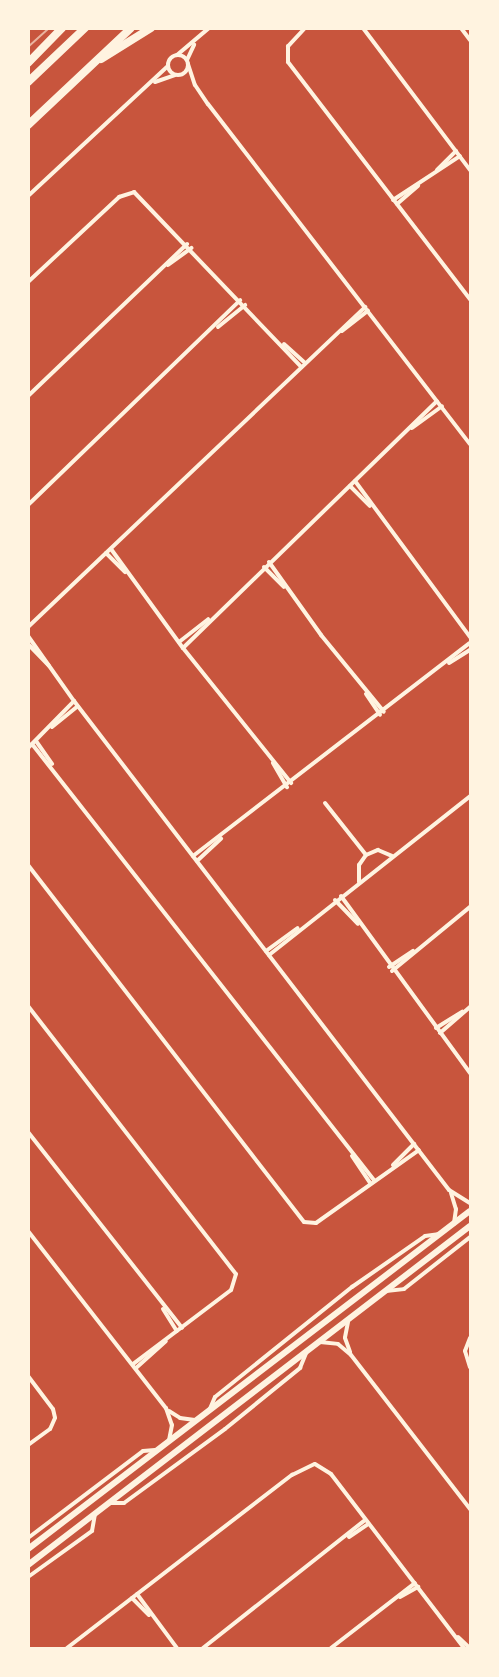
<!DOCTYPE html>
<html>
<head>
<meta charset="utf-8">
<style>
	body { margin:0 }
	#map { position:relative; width:499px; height:1677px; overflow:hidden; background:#c8553d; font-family:"Nunito Sans",sans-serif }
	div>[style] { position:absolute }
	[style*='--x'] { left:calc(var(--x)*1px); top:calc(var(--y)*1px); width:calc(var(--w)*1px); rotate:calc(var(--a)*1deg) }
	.minor>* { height:4px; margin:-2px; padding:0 2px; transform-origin:2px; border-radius:2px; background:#fff3e0 }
	.minor>.ring { margin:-2px; padding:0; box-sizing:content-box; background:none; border:4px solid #fff3e0; border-radius:50% }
	.primary>* { height:6px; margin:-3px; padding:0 3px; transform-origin:3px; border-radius:3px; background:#fff3e0 }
	.motorway>* { height:8px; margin:-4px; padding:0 4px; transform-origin:4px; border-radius:4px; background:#fff3e0 }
	.rail>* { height:2px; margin:-1px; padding:0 1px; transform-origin:1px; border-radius:1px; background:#e9b49f }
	span { translate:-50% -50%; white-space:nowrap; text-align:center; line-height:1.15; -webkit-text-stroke:4.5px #fff3e0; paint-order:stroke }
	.frame { position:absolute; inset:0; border:30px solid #fff3e0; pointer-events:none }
</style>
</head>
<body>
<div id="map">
	<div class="minor">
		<i style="--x:305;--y:28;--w:25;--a:133"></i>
		<i style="--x:288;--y:46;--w:16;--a:90"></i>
		<i style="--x:288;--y:62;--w:299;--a:52.5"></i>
		<i style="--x:363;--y:28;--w:178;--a:53"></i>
		<i style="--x:461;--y:28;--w:15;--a:53"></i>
		<i class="ring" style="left:168px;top:55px;width:16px;height:16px"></i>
		<i style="--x:177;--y:55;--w:42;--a:-40.2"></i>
		<i style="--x:187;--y:60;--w:17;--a:-65"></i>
		<i style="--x:188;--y:64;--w:22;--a:72"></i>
		<i style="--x:195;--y:85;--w:23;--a:56"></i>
		<i style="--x:208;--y:104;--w:429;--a:52.4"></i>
		<i style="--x:155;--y:82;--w:21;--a:-19"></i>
		<i style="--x:437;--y:170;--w:27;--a:-45"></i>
		<i style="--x:28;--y:196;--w:191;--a:-42.9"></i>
		<i style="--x:393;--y:200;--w:80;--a:-33.3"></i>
		<i style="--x:397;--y:204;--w:28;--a:-41"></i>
		<i style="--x:168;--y:265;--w:29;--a:-36"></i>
		<i style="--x:28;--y:282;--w:125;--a:-43"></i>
		<i style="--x:119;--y:197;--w:16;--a:-18"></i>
		<i style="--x:134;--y:192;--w:242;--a:46.3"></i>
		<i style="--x:218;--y:327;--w:35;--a:-39"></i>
		<i style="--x:342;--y:331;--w:33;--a:-38"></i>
		<i style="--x:284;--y:344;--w:28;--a:42"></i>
		<i style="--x:28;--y:396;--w:220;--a:-43.7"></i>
		<i style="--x:412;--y:428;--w:37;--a:-36"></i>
		<i style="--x:355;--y:481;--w:194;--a:53.6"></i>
		<i style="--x:350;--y:486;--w:28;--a:45"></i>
		<i style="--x:28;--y:505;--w:295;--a:-44"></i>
		<i style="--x:111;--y:549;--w:122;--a:54"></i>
		<i style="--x:183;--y:648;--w:173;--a:51.3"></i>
		<i style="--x:106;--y:553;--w:27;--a:45"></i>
		<i style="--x:269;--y:562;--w:90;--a:54.5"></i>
		<i style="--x:321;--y:635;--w:99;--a:50.7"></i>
		<i style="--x:264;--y:567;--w:28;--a:45"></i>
		<i style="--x:28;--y:627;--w:465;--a:-43.5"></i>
		<i style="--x:28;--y:636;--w:80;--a:54.7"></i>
		<i style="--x:74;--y:701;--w:616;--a:52.52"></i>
		<i style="--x:449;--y:1190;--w:25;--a:32"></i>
		<i style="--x:179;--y:642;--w:37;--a:-38"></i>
		<i style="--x:28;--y:644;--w:30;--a:46"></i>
		<i style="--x:183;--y:648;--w:354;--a:-44.2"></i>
		<i style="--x:449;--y:663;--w:25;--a:-32"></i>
		<i style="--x:366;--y:694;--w:25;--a:56"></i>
		<i style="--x:52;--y:727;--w:33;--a:-39"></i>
		<i style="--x:36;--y:741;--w:28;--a:55"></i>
		<i style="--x:32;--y:744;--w:554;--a:51.89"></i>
		<i style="--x:28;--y:748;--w:66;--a:-45.6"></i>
		<i style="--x:273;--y:763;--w:28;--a:60"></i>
		<i style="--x:325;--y:803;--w:66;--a:51.7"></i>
		<i style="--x:193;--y:856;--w:349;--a:-37.6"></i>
		<i style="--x:197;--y:861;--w:33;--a:-43"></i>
		<i style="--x:28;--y:865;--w:451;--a:52.3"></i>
		<i style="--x:304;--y:1222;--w:12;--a:5"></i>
		<i style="--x:316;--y:1223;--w:126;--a:-35.3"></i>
		<i style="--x:359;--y:882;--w:17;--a:-90"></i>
		<i style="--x:359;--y:865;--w:12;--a:-55"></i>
		<i style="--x:366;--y:855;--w:13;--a:-23"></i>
		<i style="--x:378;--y:850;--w:15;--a:23"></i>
		<i style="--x:341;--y:896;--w:219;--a:53.9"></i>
		<i style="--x:335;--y:900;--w:33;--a:46"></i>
		<i style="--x:266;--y:951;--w:39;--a:-36"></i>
		<i style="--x:269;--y:955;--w:256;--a:-38.3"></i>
		<i style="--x:389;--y:967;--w:29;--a:-34"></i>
		<i style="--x:392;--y:971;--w:101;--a:-39.4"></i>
		<i style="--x:28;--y:1006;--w:339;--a:52.2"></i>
		<i style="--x:236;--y:1274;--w:17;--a:107"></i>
		<i style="--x:231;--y:1290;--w:123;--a:142.9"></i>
		<i style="--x:436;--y:1028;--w:31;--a:-32"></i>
		<i style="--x:440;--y:1033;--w:40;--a:-41"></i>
		<i style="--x:28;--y:1132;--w:249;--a:51.8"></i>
		<i style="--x:352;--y:1156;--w:32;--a:56"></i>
		<i style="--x:393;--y:1165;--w:30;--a:-45"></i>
		<i style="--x:451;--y:1193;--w:17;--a:73"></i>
		<i style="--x:456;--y:1209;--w:15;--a:98"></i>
		<i style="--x:28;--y:1231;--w:224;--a:52.1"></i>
		<i style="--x:166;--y:1408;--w:18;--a:71"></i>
		<i style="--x:172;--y:1425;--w:15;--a:101"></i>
		<i style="--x:386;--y:1291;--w:18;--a:-6"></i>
		<i style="--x:404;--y:1289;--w:84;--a:-38.2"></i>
		<i style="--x:163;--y:1309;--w:26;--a:58"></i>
		<i style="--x:348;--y:1322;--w:16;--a:101"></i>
		<i style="--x:345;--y:1338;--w:15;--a:70"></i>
		<i style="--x:470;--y:1338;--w:14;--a:111"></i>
		<i style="--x:465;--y:1351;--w:17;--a:73"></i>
		<i style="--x:320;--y:1342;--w:18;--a:6"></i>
		<i style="--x:338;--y:1344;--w:17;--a:40"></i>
		<i style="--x:351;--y:1355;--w:195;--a:52.3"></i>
		<i style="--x:136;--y:1368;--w:40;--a:-42"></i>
		<i style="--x:28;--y:1376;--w:41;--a:52.9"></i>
		<i style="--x:53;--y:1409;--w:9;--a:77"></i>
		<i style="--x:55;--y:1418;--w:12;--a:114"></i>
		<i style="--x:50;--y:1429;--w:27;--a:144"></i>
		<i style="--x:169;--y:1411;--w:13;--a:32"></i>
		<i style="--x:180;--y:1418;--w:15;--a:8"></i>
		<i style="--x:209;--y:1411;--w:15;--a:-67"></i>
		<i style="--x:215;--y:1397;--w:176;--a:-38.8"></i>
		<i style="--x:352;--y:1287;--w:89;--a:-34.9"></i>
		<i style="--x:425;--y:1236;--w:15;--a:-8"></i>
		<i style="--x:109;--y:1503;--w:15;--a:0"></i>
		<i style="--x:124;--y:1503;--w:125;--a:-36.2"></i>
		<i style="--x:225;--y:1429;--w:97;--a:-39.1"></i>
		<i style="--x:300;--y:1368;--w:16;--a:-68"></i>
		<i style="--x:349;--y:1537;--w:23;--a:-34"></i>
		<i style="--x:28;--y:1538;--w:144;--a:-37.1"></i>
		<i style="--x:143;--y:1451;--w:12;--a:-5"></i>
		<i style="--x:28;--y:1577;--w:79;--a:-35.7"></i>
		<i style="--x:92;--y:1531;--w:17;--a:-80"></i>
		<i style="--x:137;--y:1594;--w:67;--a:53.5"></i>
		<i style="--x:400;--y:1597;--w:21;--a:-29"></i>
		<i style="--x:132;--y:1598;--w:24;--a:45"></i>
		<i style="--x:458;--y:1637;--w:16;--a:43"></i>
		<i style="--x:67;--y:1648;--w:284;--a:-37.6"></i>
		<i style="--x:292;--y:1475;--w:25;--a:-26"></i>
		<i style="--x:315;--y:1464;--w:19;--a:32"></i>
		<i style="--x:331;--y:1474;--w:219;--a:52.6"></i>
		<i style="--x:203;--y:1648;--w:206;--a:-38.3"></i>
		<i style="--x:331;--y:1648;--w:106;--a:-37.7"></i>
	</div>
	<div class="primary">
		<i style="--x:28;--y:1549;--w:556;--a:-37.41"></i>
		<i style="--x:28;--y:1565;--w:557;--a:-37.49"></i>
	</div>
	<div class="motorway">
		<i style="--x:101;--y:59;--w:59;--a:-31.8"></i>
		<i style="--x:28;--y:63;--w:49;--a:-45.8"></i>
		<i style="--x:28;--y:82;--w:79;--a:-43.5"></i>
		<i style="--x:28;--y:125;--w:141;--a:-43.3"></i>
	</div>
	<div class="rail">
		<i style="--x:28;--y:47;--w:28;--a:-42"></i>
	</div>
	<div class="frame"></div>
</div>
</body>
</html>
